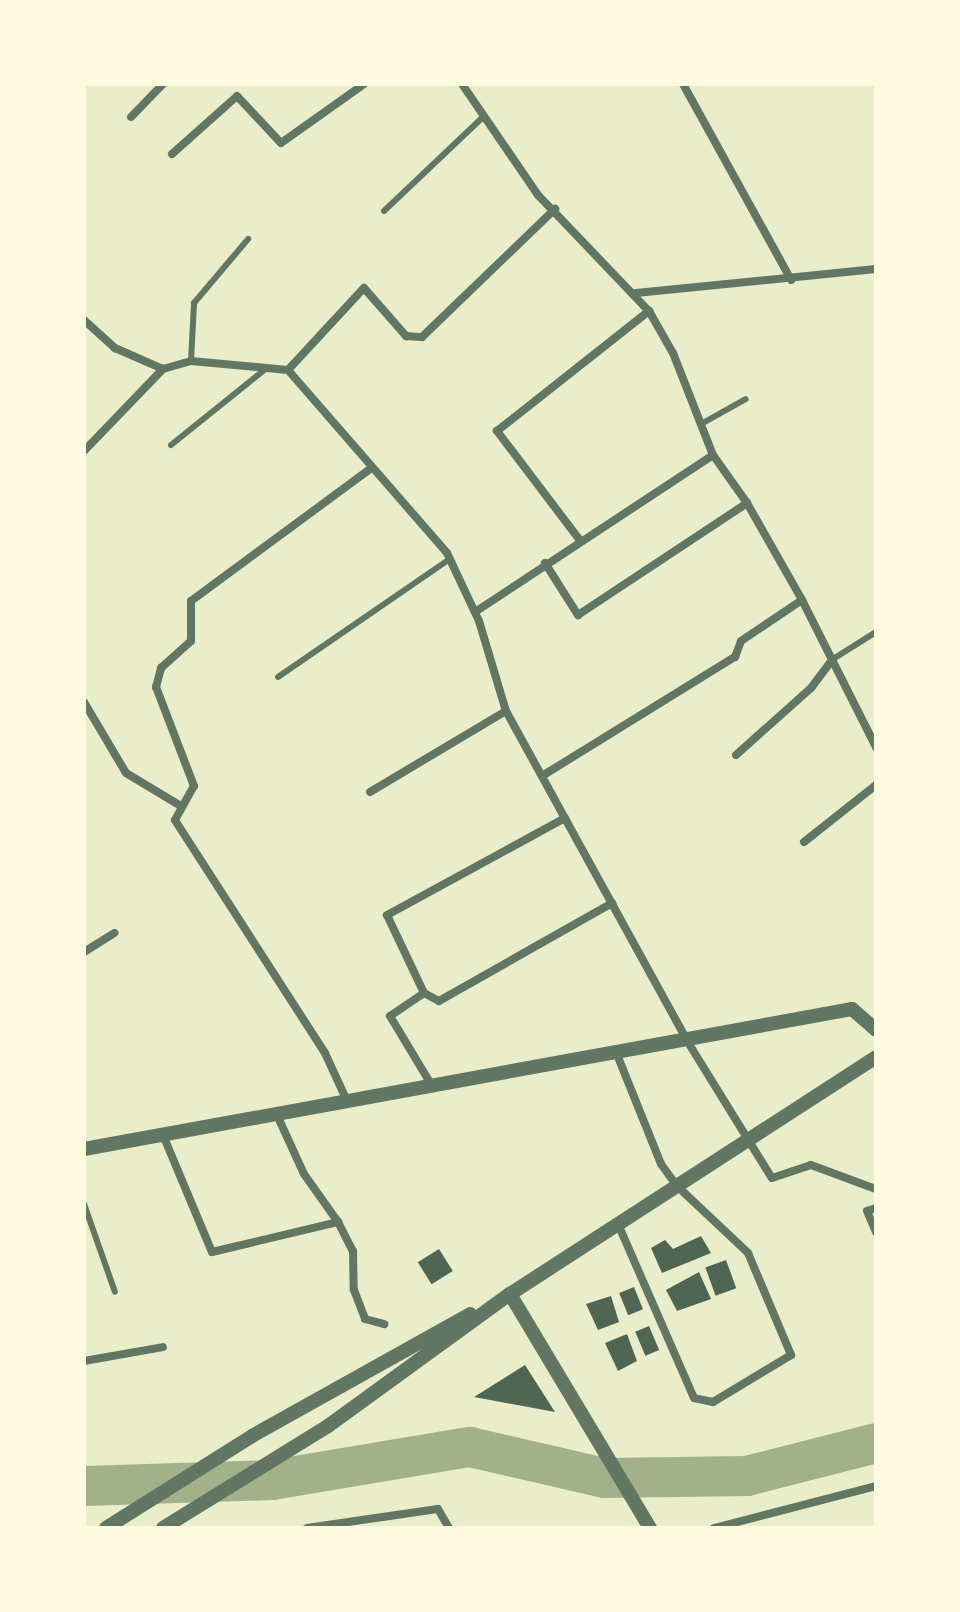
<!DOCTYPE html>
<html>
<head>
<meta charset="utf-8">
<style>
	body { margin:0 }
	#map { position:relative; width:960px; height:1612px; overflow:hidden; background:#e9edc9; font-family:Montserrat,sans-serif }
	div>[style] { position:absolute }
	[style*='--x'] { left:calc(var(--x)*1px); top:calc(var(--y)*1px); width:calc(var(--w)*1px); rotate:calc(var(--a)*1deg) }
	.river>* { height:40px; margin:-20px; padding:0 20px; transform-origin:20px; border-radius:20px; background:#a3b18a }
	.building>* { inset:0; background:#4f6655; transform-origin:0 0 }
	.service>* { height:6px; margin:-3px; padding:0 3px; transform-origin:3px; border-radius:3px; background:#617663 }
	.minor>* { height:8px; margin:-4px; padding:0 4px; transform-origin:4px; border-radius:4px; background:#617663 }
	.tertiary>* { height:14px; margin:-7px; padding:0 7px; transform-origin:7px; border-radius:7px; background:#617663 }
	span { translate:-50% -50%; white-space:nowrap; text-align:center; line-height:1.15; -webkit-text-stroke:8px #fefae0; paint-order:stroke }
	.frame { position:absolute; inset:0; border:86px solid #fefae0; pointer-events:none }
</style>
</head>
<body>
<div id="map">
	<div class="river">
		<i style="--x:84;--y:1486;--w:188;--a:-1.8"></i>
		<i style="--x:272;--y:1480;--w:201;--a:-9.5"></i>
		<i style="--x:470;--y:1447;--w:138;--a:13"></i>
		<i style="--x:604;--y:1478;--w:143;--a:-0.8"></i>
		<i style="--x:747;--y:1476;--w:133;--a:-14.3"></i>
	</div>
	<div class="building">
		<i style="clip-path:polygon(701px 1236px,711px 1253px,662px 1273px,651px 1248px,665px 1240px,673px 1249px)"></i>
		<i style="left:439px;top:1249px;width:26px;height:25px;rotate:58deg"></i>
		<i style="left:726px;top:1260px;width:30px;height:22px;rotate:70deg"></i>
		<i style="clip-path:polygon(699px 1272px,711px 1299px,677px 1311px,666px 1290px)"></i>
		<i style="left:634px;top:1287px;width:24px;height:16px;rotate:68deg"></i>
		<i style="clip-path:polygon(611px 1296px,619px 1322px,598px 1330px,586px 1304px)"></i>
		<i style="left:649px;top:1326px;width:26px;height:15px;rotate:67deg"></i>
		<i style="clip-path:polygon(627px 1334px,637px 1361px,618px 1371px,605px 1343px)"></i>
		<i style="clip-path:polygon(525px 1365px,555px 1412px,474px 1397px)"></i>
	</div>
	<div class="service">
		<i style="--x:384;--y:211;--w:138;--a:-43.5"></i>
		<i style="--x:191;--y:361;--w:58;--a:-87"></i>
		<i style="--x:194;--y:303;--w:84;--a:-49.8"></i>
		<i style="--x:701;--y:424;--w:51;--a:-29.1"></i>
		<i style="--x:171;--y:445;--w:118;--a:-38.8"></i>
		<i style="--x:833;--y:659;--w:51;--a:-32.1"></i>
		<i style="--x:278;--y:677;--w:209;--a:-34.5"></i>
		<i style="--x:84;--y:1204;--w:93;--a:70.6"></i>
	</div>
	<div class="minor">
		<i style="--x:462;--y:84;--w:135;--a:55.6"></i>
		<i style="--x:538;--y:195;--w:161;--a:46.3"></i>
		<i style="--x:649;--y:311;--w:48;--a:60.3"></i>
		<i style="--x:673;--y:353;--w:110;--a:68.6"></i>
		<i style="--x:713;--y:455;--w:59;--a:54.7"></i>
		<i style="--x:747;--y:503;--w:112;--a:60.4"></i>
		<i style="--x:802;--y:600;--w:165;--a:63.3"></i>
		<i style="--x:683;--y:84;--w:224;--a:61.1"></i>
		<i style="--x:131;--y:117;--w:46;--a:-45.9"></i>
		<i style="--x:172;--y:154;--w:87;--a:-41.7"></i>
		<i style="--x:237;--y:96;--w:64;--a:46.9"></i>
		<i style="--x:281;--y:143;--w:102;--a:-35.4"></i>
		<i style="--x:636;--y:293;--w:241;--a:-5.7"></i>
		<i style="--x:84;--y:320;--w:42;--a:42.1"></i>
		<i style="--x:115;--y:348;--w:52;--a:23.6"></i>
		<i style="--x:163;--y:369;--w:29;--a:-16"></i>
		<i style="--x:191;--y:361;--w:97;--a:5.3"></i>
		<i style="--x:288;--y:370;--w:242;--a:49"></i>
		<i style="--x:447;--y:553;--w:75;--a:64.8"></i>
		<i style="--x:479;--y:621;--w:94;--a:73.3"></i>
		<i style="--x:506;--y:711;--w:374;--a:61.2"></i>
		<i style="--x:686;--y:1039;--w:163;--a:58.3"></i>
		<i style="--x:772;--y:1178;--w:41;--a:-18.4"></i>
		<i style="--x:811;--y:1165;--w:69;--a:20.3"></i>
		<i style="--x:288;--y:370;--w:112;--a:-47.2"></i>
		<i style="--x:364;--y:288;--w:64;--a:48.8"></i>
		<i style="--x:406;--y:336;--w:16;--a:4"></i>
		<i style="--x:422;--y:337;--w:185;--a:-43.9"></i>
		<i style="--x:84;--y:451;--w:114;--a:-46.1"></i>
		<i style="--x:579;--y:539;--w:136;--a:-127.2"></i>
		<i style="--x:497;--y:431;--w:194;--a:-38.3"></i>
		<i style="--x:545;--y:563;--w:62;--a:57.6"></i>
		<i style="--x:578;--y:615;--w:203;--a:-33.5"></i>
		<i style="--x:475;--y:612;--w:285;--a:-33.4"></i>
		<i style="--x:84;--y:702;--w:82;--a:59.4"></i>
		<i style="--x:126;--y:773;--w:64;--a:31"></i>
		<i style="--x:736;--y:755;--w:101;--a:-41.8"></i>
		<i style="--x:811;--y:688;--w:36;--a:-53"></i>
		<i style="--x:542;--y:776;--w:227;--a:-31.7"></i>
		<i style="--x:735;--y:657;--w:17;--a:-69"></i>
		<i style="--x:741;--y:641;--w:73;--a:-33.9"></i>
		<i style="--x:370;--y:792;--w:158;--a:-30.8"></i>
		<i style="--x:565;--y:818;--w:203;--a:151.4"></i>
		<i style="--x:387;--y:915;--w:86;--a:64.6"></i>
		<i style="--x:424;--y:993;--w:17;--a:28"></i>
		<i style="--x:439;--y:1001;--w:199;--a:-29.5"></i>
		<i style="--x:804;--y:842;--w:92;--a:-38.4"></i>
		<i style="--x:84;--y:952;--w:36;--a:-32"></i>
		<i style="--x:424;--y:993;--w:41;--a:145.9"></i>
		<i style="--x:390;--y:1016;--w:82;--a:59"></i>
		<i style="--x:616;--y:1052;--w:121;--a:68.1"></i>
		<i style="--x:661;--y:1164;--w:27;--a:54"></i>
		<i style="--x:677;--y:1186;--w:98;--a:43.3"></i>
		<i style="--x:748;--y:1253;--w:111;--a:67.1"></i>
		<i style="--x:791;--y:1355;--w:91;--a:148.9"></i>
		<i style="--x:713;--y:1402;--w:19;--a:-168"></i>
		<i style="--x:694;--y:1398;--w:190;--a:-113.6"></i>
		<i style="--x:347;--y:1101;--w:53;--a:-114.6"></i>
		<i style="--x:325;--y:1053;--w:277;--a:-122.8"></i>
		<i style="--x:175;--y:820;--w:39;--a:-61"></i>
		<i style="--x:194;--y:786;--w:106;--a:-111"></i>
		<i style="--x:156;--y:687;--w:20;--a:-75"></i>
		<i style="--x:161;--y:668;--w:40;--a:-42"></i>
		<i style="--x:191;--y:641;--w:40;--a:-90"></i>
		<i style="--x:191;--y:601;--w:222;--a:-36.4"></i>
		<i style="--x:277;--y:1115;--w:65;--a:65.4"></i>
		<i style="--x:304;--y:1174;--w:59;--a:54.7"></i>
		<i style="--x:163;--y:1135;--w:127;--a:67.3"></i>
		<i style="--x:212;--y:1252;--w:130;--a:-13.4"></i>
		<i style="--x:338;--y:1222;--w:33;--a:63"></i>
		<i style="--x:353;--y:1251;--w:39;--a:89"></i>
		<i style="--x:354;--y:1290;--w:31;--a:69"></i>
		<i style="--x:365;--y:1319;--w:20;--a:15"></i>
		<i style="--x:876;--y:1208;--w:9;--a:162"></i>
		<i style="--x:867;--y:1211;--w:23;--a:67"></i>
		<i style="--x:84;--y:1361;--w:80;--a:-10"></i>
		<i style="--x:307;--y:1528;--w:132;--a:-8.3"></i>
		<i style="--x:438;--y:1509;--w:22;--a:60"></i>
		<i style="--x:714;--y:1528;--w:167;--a:-14.5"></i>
	</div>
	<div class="tertiary">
		<i style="--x:84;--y:1149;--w:781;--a:-10.33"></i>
		<i style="--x:852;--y:1009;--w:32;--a:41"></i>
		<i style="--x:510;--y:1294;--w:273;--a:59.1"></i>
		<i style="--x:106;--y:1528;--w:173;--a:-32.2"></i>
		<i style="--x:252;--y:1436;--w:250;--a:-29.2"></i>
		<i style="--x:163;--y:1528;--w:194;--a:-31.7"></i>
		<i style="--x:328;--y:1426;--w:225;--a:-36"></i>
		<i style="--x:510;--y:1294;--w:436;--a:-32.9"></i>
	</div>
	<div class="frame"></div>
</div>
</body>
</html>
